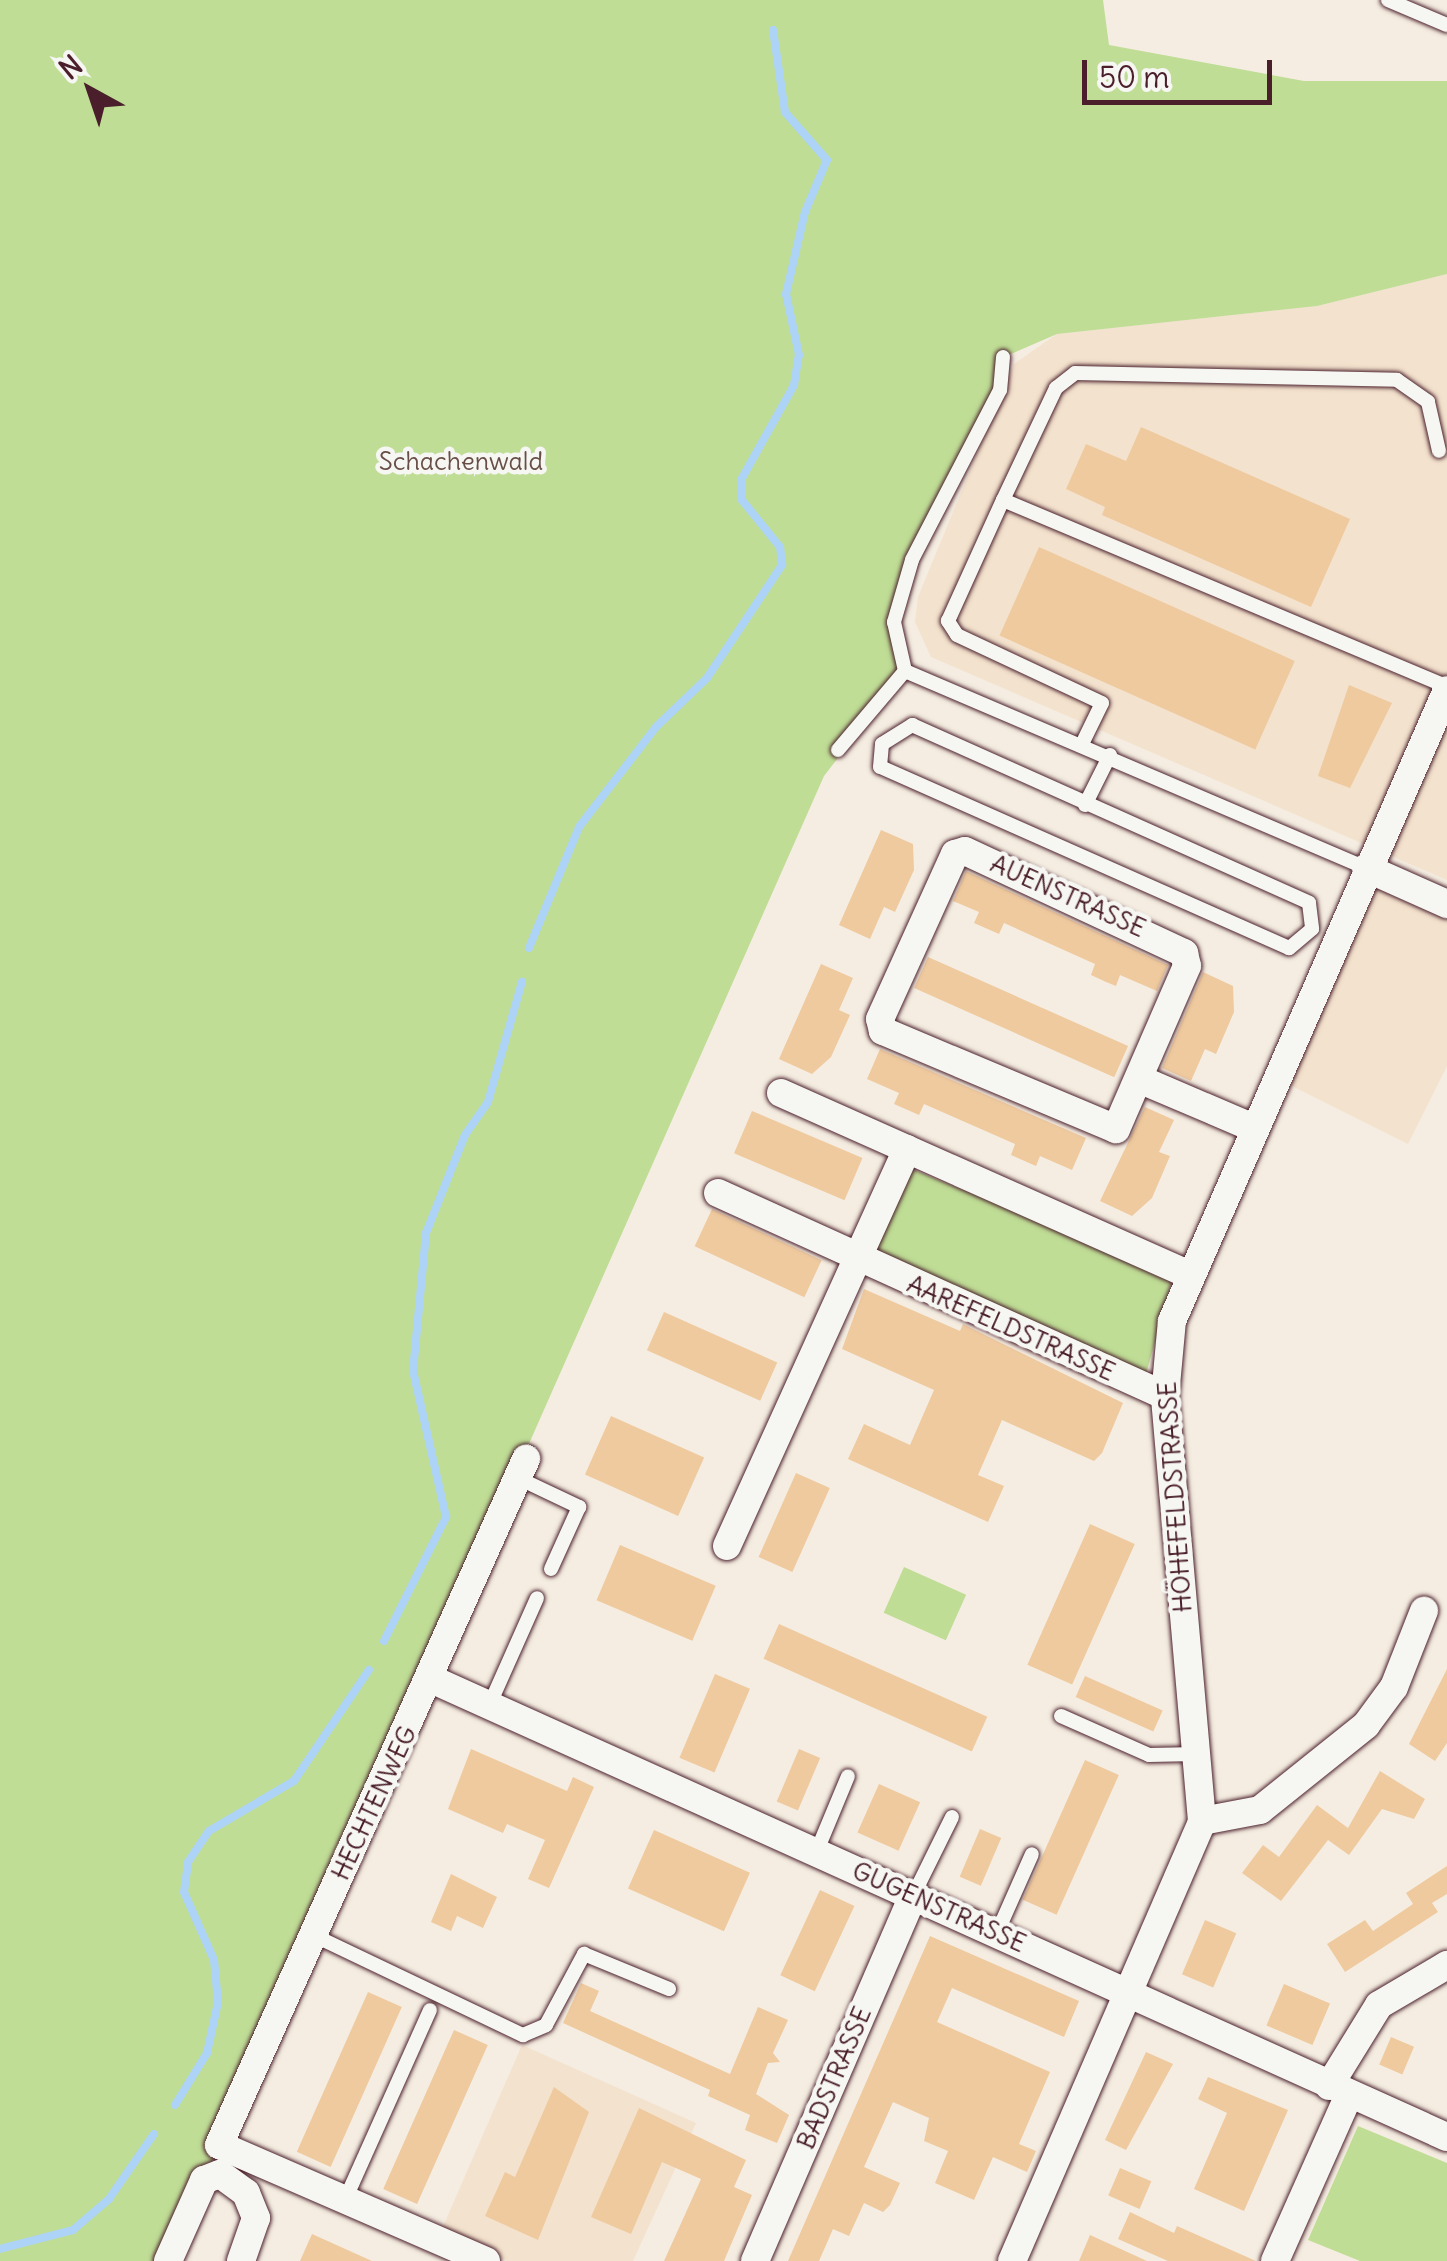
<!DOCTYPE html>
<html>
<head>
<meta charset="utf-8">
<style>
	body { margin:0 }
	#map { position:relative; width:1447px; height:2261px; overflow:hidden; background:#f5ede1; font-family:Delius,sans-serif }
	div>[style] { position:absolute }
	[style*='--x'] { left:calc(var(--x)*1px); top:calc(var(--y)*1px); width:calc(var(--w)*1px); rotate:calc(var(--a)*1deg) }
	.built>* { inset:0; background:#f3e2cd }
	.green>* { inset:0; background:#bfdd95; transform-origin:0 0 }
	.stream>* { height:8px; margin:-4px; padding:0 4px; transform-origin:4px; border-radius:4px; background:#add3f7 }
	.building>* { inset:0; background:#efca9f; transform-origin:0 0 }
	.roads { filter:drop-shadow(0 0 2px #4a1f2b) drop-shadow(0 0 2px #4a1f2b) }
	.lane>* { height:14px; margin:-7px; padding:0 7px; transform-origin:7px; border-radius:7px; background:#f6f6f2 }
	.street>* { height:28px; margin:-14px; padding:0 14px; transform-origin:14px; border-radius:14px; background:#f6f6f2 }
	span { translate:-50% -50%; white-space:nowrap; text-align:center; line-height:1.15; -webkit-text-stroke:9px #f6f6f2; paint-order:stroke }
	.park-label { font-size:25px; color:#674e46 }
	.street-label { font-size:25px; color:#4a1f2b }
	.north { position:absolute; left:40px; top:40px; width:100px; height:100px; -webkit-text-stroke:8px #f6f6f2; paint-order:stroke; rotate:320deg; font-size:28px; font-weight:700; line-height:40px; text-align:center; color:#4a1f2b }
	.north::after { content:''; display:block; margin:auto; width:35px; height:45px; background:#4a1f2b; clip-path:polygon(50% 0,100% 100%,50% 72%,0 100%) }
	.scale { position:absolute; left:1082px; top:60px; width:190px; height:45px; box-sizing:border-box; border:5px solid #4a1f2b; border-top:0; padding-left:12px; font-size:30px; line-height:35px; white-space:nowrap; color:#4a1f2b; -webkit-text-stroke:8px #f6f6f2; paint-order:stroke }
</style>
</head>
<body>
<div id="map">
	<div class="built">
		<i style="clip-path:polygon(1447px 274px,1447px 880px,931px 657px,915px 622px,918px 597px,1014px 364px,1057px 334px,1317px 306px)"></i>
		<i style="clip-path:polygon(1373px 886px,1447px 919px,1447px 1066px,1408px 1144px,1288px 1084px)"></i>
		<i style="clip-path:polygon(522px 2045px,696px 2123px,633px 2261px,507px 2261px,442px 2229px)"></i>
	</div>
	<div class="green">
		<i style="clip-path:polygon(0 0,1103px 0,1109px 45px,1304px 81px,1447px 81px,1447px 274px,1317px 306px,1057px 334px,1004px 357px,1000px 390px,912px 561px,894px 622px,905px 671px,824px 776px,168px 2261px,0 2261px)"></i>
		<i style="clip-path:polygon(909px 1168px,1173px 1276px,1145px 1378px,869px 1253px)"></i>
		<i style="left:904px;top:1567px;width:68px;height:50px;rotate:24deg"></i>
		<i style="clip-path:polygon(1358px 2126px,1447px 2163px,1447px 2261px,1360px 2261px,1308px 2240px)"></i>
	</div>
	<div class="stream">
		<i style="--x:529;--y:948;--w:131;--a:-67.5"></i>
		<i style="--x:579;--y:827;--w:126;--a:-52.4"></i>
		<i style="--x:656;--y:727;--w:71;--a:-43.9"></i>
		<i style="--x:707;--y:678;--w:136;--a:-56.4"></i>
		<i style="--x:782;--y:565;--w:18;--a:-96"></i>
		<i style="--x:780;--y:547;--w:60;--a:-129"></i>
		<i style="--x:742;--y:500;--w:20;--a:-93"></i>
		<i style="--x:741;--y:480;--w:109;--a:-60.8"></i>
		<i style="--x:794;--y:385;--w:30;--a:-81"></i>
		<i style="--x:799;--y:355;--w:62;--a:-102"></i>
		<i style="--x:786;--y:294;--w:84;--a:-77"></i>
		<i style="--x:805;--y:212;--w:56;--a:-67.1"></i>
		<i style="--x:827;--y:160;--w:64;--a:-131.2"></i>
		<i style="--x:785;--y:112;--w:83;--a:-98.3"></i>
		<i style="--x:384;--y:1641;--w:139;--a:-63.4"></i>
		<i style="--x:446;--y:1517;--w:150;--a:-102.7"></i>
		<i style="--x:413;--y:1371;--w:139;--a:-84.6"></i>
		<i style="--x:426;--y:1233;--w:105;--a:-68.3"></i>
		<i style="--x:465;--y:1135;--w:40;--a:-55.1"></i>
		<i style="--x:488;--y:1102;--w:125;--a:-74.2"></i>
		<i style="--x:175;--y:2105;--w:61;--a:-58.4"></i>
		<i style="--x:207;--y:2053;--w:52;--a:-77.8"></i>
		<i style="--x:218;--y:2002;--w:42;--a:-95.4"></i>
		<i style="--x:214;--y:1960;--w:74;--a:-113.8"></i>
		<i style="--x:184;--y:1892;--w:30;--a:-82"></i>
		<i style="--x:188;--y:1862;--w:37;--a:-56"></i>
		<i style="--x:209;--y:1831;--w:99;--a:-30.5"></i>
		<i style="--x:294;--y:1781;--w:134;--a:-56"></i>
		<i style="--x:0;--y:2249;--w:75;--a:-14.6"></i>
		<i style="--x:73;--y:2230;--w:48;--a:-40.7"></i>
		<i style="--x:109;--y:2199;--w:79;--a:-55.3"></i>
	</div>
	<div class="building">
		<i style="clip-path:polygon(1141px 427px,1350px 519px,1311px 607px,1102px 515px,1105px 507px,1066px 489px,1086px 444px,1126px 461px)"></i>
		<i style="left:1039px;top:547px;width:280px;height:97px;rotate:24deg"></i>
		<i style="clip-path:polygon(1349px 685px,1392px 703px,1350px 788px,1318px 776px)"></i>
		<i style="clip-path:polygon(881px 830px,913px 844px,914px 870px,895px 912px,884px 907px,870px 939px,839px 925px)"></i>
		<i style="clip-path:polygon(966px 871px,1168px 965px,1157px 991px,1120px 975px,1116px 986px,1106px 982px,1091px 975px,1095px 964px,1004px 923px,999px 934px,974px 923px,979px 912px,953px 901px)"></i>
		<i style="left:928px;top:957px;width:219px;height:34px;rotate:24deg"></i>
		<i style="clip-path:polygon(821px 964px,853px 978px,839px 1010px,850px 1015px,831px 1057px,812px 1074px,779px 1059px)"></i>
		<i style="clip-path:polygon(1203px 972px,1233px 986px,1234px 1012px,1216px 1054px,1205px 1049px,1191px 1081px,1162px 1068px)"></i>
		<i style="clip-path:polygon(880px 1049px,1086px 1138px,1072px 1170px,1040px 1156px,1036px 1166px,1011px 1155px,1015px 1144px,924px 1104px,919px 1115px,894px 1104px,899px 1093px,867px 1079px)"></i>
		<i style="clip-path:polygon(1145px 1107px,1174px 1120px,1159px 1152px,1170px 1156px,1152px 1198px,1132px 1216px,1100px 1201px)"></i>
		<i style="left:752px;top:1111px;width:120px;height:46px;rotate:23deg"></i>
		<i style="left:712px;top:1209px;width:121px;height:41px;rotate:25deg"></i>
		<i style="clip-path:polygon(864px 1289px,960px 1331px,963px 1324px,1123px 1403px,1102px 1453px,1094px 1461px,1002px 1420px,978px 1475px,1004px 1486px,988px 1522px,848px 1459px,864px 1424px,910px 1445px,934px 1390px,842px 1349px)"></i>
		<i style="left:664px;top:1312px;width:124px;height:42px;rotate:24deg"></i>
		<i style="left:611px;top:1416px;width:102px;height:64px;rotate:24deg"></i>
		<i style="left:796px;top:1473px;width:37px;height:92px;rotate:24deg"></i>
		<i style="left:1090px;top:1524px;width:49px;height:154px;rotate:24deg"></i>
		<i style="left:620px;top:1545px;width:104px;height:60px;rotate:23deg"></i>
		<i style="left:779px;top:1624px;width:228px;height:38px;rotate:24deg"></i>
		<i style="clip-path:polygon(1447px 1669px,1447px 1743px,1435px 1761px,1409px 1744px)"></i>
		<i style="left:715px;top:1674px;width:38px;height:91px;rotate:23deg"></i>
		<i style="left:1085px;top:1676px;width:85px;height:23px;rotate:24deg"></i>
		<i style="clip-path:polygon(471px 1749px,567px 1791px,573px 1777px,594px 1787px,549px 1888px,528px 1879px,545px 1840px,507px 1824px,503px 1833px,448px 1809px)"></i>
		<i style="left:799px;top:1749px;width:23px;height:57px;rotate:23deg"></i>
		<i style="left:1085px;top:1760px;width:37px;height:153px;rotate:24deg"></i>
		<i style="clip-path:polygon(1380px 1771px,1425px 1799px,1414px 1819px,1382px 1809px,1349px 1855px,1328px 1840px,1281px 1901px,1242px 1873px,1263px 1845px,1279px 1857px,1317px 1805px,1348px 1828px)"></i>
		<i style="left:879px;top:1784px;width:45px;height:53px;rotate:24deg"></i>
		<i style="left:980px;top:1829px;width:23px;height:52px;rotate:23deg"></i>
		<i style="left:654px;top:1830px;width:105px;height:64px;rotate:24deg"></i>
		<i style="clip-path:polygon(1447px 1866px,1447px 1894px,1432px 1903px,1438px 1912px,1345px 1972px,1327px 1944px,1365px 1920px,1373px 1931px,1413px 1904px,1406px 1893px)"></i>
		<i style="clip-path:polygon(451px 1874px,497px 1897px,483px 1928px,457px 1916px,451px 1931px,431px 1922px)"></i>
		<i style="left:820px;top:1890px;width:38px;height:94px;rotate:25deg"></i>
		<i style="left:1205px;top:1920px;width:34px;height:59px;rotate:23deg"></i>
		<i style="clip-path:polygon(930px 1936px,1079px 2001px,1064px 2037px,952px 1988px,937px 2022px,1050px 2072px,1019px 2144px,1036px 2151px,1027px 2172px,993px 2157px,974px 2200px,935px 2183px,948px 2151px,924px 2141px,929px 2118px,893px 2102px,864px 2167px,900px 2183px,890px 2205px,883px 2212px,864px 2203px,849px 2236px,833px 2229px,819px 2261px,788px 2261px)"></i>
		<i style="clip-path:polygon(581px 1983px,599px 1991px,590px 2011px,730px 2074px,758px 2007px,788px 2020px,773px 2053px,780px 2062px,768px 2063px,756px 2094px,789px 2115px,777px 2143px,745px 2130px,750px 2115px,708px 2096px,710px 2090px,563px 2023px)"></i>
		<i style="left:1284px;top:1984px;width:50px;height:45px;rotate:23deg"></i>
		<i style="left:368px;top:1992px;width:37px;height:175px;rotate:24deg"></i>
		<i style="left:454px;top:2030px;width:37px;height:174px;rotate:24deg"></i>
		<i style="left:1391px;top:2037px;width:25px;height:30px;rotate:23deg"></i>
		<i style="clip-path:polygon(1146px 2052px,1173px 2064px,1126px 2150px,1105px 2140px)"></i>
		<i style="clip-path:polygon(1208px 2077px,1288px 2110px,1244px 2211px,1194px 2189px,1227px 2113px,1198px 2099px)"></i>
		<i style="clip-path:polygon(554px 2087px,589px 2112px,538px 2240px,485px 2216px,505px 2172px,515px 2177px)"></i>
		<i style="clip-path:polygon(639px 2108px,746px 2160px,734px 2187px,752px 2195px,724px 2261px,664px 2261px,701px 2179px,662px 2162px,631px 2234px,591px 2217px)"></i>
		<i style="left:1120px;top:2168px;width:34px;height:30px;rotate:23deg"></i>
		<i style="clip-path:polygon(1130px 2212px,1174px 2233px,1177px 2226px,1256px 2261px,1168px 2261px,1118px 2239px)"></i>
		<i style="clip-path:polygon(312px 2234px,372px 2261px,300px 2261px)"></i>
		<i style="clip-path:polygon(1090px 2235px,1147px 2261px,1079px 2261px)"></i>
	</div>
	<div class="roads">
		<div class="lane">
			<i style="--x:1388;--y:0;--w:64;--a:23"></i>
			<i style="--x:1003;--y:357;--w:33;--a:95"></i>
			<i style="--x:1000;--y:390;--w:191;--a:117.4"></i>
			<i style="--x:912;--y:560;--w:65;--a:106.2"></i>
			<i style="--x:894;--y:622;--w:50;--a:77.3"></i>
			<i style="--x:905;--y:671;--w:501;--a:23.14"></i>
			<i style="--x:1003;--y:500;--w:124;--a:-64.7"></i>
			<i style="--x:1056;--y:388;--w:24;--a:-38"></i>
			<i style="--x:1075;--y:373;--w:322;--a:1.2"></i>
			<i style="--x:1397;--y:380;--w:38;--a:35"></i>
			<i style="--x:1428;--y:402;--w:50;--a:77.3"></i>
			<i style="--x:912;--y:725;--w:435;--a:24.1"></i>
			<i style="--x:1309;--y:903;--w:26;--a:83"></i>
			<i style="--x:1312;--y:929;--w:30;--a:140"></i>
			<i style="--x:1289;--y:948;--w:447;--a:-156.1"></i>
			<i style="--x:880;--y:767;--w:23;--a:-85"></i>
			<i style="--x:882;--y:744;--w:36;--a:-32"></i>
			<i style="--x:1083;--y:742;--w:43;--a:-64"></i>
			<i style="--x:1102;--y:703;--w:160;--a:-154.9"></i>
			<i style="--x:957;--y:635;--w:17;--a:-123"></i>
			<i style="--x:948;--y:621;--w:133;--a:-65.6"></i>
			<i style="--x:1003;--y:500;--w:482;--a:22.8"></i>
			<i style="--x:838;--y:750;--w:104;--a:-49.7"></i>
			<i style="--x:1085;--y:805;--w:56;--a:-63.4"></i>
			<i style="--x:518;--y:1478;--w:68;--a:25.4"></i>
			<i style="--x:579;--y:1507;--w:68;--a:114.3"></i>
			<i style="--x:489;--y:1706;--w:118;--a:-66"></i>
			<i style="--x:1061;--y:1716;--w:96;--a:23.9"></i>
			<i style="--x:1149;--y:1755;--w:48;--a:-1.2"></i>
			<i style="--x:816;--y:1853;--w:83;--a:-67.4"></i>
			<i style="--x:913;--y:1896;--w:88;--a:-63.7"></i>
			<i style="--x:997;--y:1933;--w:86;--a:-66.1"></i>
			<i style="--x:313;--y:1935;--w:233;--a:25.5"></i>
			<i style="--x:523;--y:2035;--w:25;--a:-23"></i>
			<i style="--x:546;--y:2025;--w:81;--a:-61.8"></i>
			<i style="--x:584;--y:1954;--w:92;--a:22.4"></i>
			<i style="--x:345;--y:2200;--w:208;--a:-65.9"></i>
		</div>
		<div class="street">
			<i style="--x:965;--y:851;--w:242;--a:25"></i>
			<i style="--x:1184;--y:953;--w:13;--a:77"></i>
			<i style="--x:1187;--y:966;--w:178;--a:113.5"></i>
			<i style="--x:1116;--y:1129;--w:253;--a:-157.2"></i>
			<i style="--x:883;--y:1031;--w:12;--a:-104"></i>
			<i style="--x:880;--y:1019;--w:181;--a:-65.6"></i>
			<i style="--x:955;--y:854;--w:10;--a:-17"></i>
			<i style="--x:1366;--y:868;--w:89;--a:24"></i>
			<i style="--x:1139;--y:1079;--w:125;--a:23.1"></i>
			<i style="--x:781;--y:1093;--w:447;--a:24"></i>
			<i style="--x:718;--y:1193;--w:491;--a:24.4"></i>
			<i style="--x:727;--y:1546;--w:436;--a:-65.6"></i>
			<i style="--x:431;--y:1679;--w:1114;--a:24.27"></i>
			<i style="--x:1202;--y:1821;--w:59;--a:-10.7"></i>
			<i style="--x:1260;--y:1810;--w:136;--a:-38.7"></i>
			<i style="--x:1366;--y:1725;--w:47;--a:-53.6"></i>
			<i style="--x:1394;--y:1687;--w:82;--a:-68.5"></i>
			<i style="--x:1329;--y:2086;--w:95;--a:-58.3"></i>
			<i style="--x:1379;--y:2005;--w:79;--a:-30.5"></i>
			<i style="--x:168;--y:2261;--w:89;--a:-66"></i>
			<i style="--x:204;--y:2180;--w:17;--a:-21"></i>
			<i style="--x:220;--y:2174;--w:32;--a:36"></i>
			<i style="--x:246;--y:2193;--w:27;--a:68"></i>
			<i style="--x:256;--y:2218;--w:46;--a:109.2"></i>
			<i style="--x:486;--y:2261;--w:291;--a:-156.5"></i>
			<i style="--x:219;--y:2145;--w:752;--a:-65.89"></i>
			<i style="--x:755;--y:2261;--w:398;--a:-66.6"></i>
			<i style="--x:1012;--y:2261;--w:479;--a:-66.6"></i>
			<i style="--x:1202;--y:1821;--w:427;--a:-95"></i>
			<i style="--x:1165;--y:1396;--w:75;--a:-84.7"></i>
			<i style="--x:1172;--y:1321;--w:688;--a:-66.45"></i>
			<i style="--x:1275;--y:2261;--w:182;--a:-66"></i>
		</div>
	</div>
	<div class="park-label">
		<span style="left:461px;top:461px">Schachenwald</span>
	</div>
	<div class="street-label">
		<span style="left:1068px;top:896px;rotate:24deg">AUENSTRASSE</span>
		<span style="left:1011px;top:1328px;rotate:24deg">AAREFELDSTRASSE</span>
		<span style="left:1175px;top:1497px;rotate:-94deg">HÖHEFELDSTRASSE</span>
		<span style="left:374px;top:1803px;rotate:-65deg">HECHTENWEG</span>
		<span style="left:939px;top:1907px;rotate:24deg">GUGENSTRASSE</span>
		<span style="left:834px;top:2078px;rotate:-67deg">BADSTRASSE</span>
	</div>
	<div class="north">N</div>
	<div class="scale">50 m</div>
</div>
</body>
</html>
